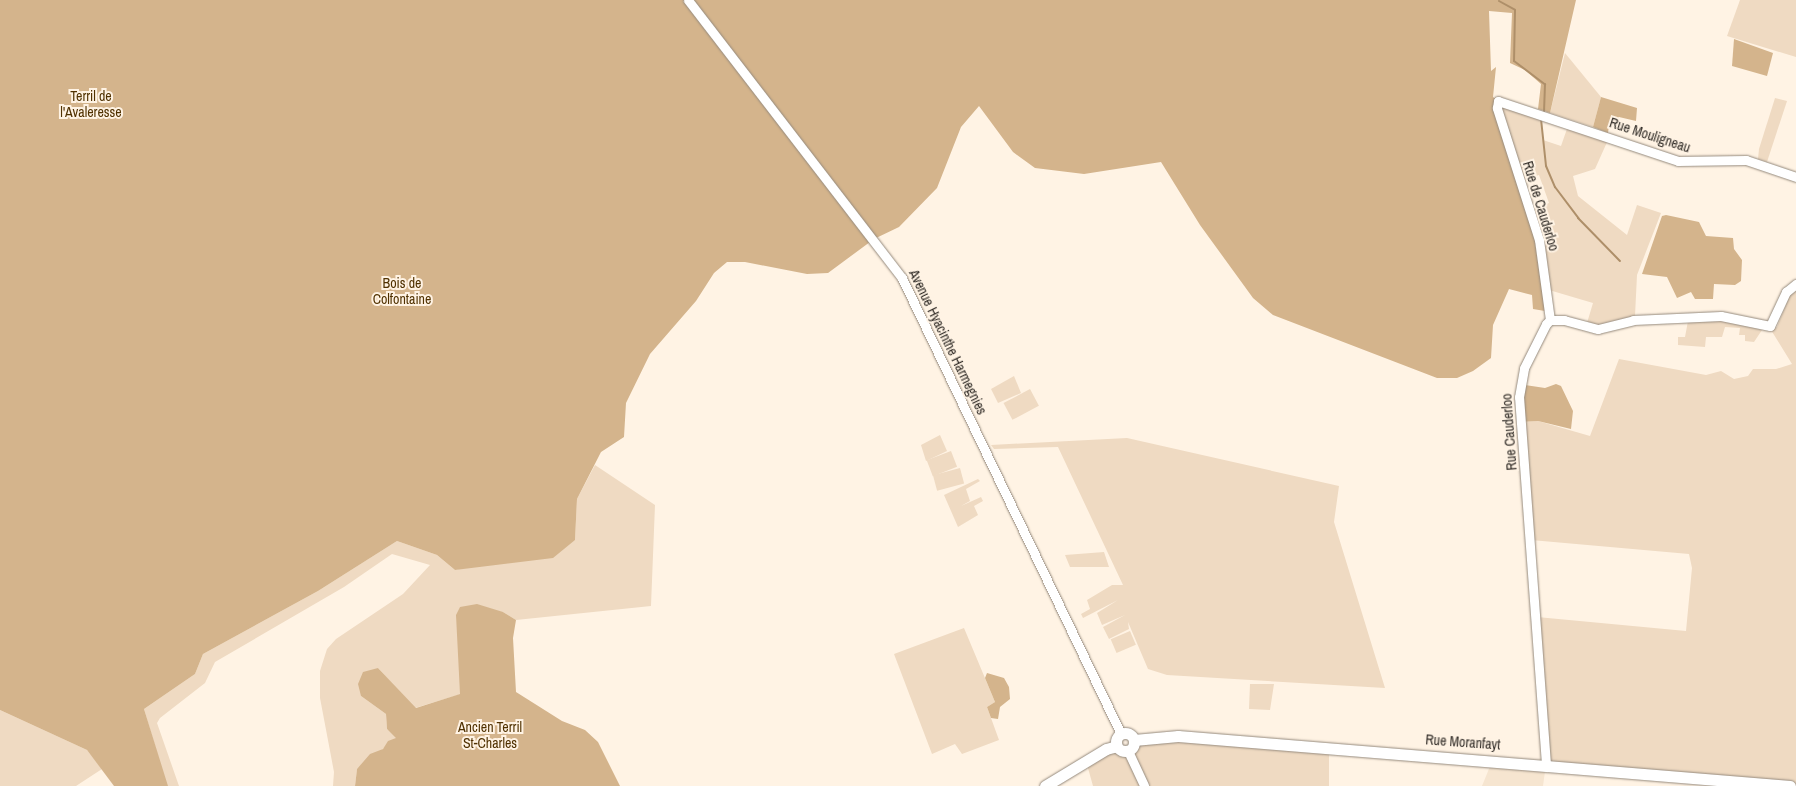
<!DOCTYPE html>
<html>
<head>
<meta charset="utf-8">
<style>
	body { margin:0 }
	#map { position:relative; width:1796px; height:786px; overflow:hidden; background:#fff3e4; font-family:"Archivo Narrow",sans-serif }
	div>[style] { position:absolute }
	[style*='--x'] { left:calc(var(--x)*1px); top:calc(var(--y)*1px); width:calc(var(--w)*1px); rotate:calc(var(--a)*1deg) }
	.built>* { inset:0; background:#f6e5d0 }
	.green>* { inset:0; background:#efdac2; transform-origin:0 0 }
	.forest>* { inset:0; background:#d4b48c }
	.stream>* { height:2px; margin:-1px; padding:0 1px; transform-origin:1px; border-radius:1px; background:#ae8f69 }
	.roads { filter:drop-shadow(0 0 1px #958a7d) drop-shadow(0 0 1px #958a7d) }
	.minor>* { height:9px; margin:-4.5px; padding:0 4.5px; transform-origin:4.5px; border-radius:4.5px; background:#fff }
	.major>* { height:11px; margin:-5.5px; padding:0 5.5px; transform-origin:5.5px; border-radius:5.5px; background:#fff }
	.major>.ring { margin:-5.5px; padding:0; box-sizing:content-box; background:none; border:11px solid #fff; border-radius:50% }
	span { translate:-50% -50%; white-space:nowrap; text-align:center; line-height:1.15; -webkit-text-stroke:4px #fff3e4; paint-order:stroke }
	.park-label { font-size:14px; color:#503100 }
	.street-label { font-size:14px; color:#312c27 }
</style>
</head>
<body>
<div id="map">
	<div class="built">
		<i style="clip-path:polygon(1493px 759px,1546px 764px,1543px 786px,1482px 786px)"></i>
	</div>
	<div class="green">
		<i style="clip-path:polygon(1740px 0,1796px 0,1796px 57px,1727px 36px)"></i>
		<i style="clip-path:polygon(1565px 53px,1601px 97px,1593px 127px,1550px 113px)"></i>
		<i style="clip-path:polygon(1775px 98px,1787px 101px,1767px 162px,1758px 159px,1759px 149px)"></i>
		<i style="clip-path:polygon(1507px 106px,1541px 119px,1543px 140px,1561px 146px,1568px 126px,1608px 140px,1595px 169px,1573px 176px,1578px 196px,1627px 235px,1637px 205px,1661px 213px,1637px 275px,1635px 316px,1598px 325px,1587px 323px,1593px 303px,1549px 290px,1532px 210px,1549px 203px,1539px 175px,1523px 180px,1501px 109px)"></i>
		<i style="clip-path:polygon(1796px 289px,1796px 786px,1546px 764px,1537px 617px,1686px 631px,1692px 568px,1689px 554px,1531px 540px,1521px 422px,1538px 421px,1590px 436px,1619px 359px,1706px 375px,1721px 371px,1734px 379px,1748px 376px,1753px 369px,1776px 369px,1792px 364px,1771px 330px,1777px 327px,1791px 292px)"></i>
		<i style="clip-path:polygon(1688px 321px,1736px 321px,1762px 330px,1754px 342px,1745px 341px,1745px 335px,1739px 335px,1740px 328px,1725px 327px,1722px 337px,1706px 337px,1705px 347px,1678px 345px,1678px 337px,1685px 337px)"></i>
		<i style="clip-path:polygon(1014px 376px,1021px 393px,998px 403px,991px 389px)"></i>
		<i style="left:1030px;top:389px;width:19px;height:30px;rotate:62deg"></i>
		<i style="clip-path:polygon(940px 435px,947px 451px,926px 461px,921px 445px)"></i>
		<i style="clip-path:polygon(1127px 438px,1339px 486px,1334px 522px,1385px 688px,1167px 675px,1148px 669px,1128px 622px,1129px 629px,1109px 639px,1103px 627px,1125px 615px,1102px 625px,1097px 613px,1118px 600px,1083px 618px,1081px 614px,1090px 609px,1087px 600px,1112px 585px,1123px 585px,1058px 447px,994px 449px,991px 445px)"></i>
		<i style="left:951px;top:451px;width:17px;height:26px;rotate:69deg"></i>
		<i style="clip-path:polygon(595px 465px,655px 505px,651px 606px,516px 620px,503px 612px,461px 678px,461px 694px,415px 708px,378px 668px,361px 696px,386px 714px,387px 729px,397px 738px,357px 769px,355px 786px,333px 786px,334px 772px,320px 698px,320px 671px,327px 649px,336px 639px,403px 594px,430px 565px,392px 554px,344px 587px,215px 662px,205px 683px,160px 718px,157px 723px,179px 786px,167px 786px,144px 709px,195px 674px,203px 654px,318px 591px,397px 541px,437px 555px,455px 570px,575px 540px,577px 499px)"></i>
		<i style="left:960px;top:468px;width:16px;height:28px;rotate:75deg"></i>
		<i style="clip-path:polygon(978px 479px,980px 481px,966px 489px,970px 501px,961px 506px,981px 497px,983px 501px,974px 506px,978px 515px,958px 527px,944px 495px)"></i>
		<i style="clip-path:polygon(1104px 552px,1109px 567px,1070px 567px,1065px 555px)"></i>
		<i style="clip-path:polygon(964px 628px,995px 702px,987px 707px,999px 740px,962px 754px,955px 744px,932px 754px,894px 654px)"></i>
		<i style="left:1130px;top:631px;width:15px;height:21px;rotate:67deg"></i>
		<i style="clip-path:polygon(1250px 684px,1274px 684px,1270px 710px,1249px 709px)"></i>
		<i style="clip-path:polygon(0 710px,87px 750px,102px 769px,76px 786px,0 786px)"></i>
		<i style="clip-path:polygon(1142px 740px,1329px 747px,1329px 786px,1093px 786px,1086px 761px,1116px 749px,1128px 760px,1134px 758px,1135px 748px)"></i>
	</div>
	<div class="forest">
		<i style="clip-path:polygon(0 0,1576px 0,1550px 113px,1538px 109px,1541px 84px,1525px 70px,1510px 63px,1512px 13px,1489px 11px,1491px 71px,1496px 67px,1493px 97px,1498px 101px,1531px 214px,1545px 311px,1533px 309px,1532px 295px,1509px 289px,1493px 325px,1491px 358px,1473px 371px,1457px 378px,1437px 378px,1273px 315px,1253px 298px,1200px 225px,1161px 162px,1084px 174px,1035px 168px,1013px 152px,979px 106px,961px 127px,937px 188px,899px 227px,874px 239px,828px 273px,807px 274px,745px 262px,727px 262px,714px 273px,696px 301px,650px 354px,626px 403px,624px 437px,601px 452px,577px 499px,575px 540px,553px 558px,455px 570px,437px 555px,397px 541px,318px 591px,203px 654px,195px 674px,144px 709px,168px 786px,114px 786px,87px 750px,0 710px)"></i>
		<i style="clip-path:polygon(1734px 39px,1773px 53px,1767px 76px,1732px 66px)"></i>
		<i style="clip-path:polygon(1601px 97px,1637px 108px,1636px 121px,1619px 117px,1609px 125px,1608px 133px,1593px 127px)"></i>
		<i style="clip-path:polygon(1666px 215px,1699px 222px,1706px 236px,1733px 238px,1734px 249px,1742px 260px,1741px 281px,1735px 285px,1714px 284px,1713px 299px,1695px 299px,1691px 292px,1677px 298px,1667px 277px,1642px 274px,1662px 216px)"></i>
		<i style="clip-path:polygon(1556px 384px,1561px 386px,1573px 411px,1571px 429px,1538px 421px,1521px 422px,1519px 397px,1525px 385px,1545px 388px)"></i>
		<i style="clip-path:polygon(477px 604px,503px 612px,516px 620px,513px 638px,516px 692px,562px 721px,585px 730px,598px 742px,620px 786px,355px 786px,357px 769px,370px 754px,383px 749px,388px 741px,396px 738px,387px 729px,386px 714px,361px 696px,358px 684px,363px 672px,378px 668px,416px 708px,460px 694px,456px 615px,460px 607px)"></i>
		<i style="clip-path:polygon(987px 673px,1004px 678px,1009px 687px,1010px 699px,1000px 707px,998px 719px,991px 718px,987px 707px,995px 702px,985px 678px)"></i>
	</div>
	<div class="stream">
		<i style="--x:1499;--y:1;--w:18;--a:29"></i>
		<i style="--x:1515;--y:10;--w:51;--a:91.1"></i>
		<i style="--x:1514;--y:61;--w:39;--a:37"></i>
		<i style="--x:1545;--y:84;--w:27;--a:92"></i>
		<i style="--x:1541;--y:119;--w:47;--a:83.9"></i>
		<i style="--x:1546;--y:166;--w:23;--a:67"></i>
		<i style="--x:1555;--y:187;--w:39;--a:53"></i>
		<i style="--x:1578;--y:218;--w:60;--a:45.7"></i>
	</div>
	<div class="roads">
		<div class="minor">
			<i style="--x:688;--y:0;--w:351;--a:52.4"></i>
			<i style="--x:902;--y:278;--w:506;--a:64.35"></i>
			<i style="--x:1550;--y:320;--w:81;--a:-97.8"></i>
			<i style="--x:1539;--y:240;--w:139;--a:-107.7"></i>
			<i style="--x:1497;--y:108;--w:7;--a:-82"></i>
			<i style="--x:1498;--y:101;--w:190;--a:18.4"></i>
			<i style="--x:1678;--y:161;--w:68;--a:-0.8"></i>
			<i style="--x:1746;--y:160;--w:53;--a:18.8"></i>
			<i style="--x:1128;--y:751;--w:38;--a:65"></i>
			<i style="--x:1546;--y:764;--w:368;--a:-94.2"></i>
			<i style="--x:1519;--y:397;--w:29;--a:-80"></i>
			<i style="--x:1524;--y:368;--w:49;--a:-63.4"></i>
			<i style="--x:1546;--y:324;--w:6;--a:-45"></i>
			<i style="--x:1550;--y:320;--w:14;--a:0"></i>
			<i style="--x:1564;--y:320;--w:35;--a:15"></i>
			<i style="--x:1598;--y:329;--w:36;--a:-14"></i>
			<i style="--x:1633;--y:320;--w:88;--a:-2.6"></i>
			<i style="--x:1721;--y:316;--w:50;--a:11.5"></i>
			<i style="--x:1770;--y:326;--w:38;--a:-65"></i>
			<i style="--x:1786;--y:292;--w:13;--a:-39"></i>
		</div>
		<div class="major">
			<i class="ring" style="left:1116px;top:733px;width:7px;height:7px"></i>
			<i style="--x:1134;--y:740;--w:44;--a:-5.2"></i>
			<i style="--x:1178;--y:736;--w:614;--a:4.67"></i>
			<i style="--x:1045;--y:786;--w:71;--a:-31.2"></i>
			<i style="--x:1106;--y:749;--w:11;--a:-15"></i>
		</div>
	</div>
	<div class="park-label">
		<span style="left:91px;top:104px">Terril de<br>l'Avaleresse</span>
		<span style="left:402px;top:291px">Bois de<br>Colfontaine</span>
		<span style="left:490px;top:735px">Ancien Terril<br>St-Charles</span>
	</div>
	<div class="street-label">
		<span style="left:1650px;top:135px;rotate:18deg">Rue Mouligneau</span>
		<span style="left:1541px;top:206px;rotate:73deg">Rue de Cauderloo</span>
		<span style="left:948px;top:342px;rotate:64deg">Avenue Hyacinthe Harmegnies</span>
		<span style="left:1509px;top:432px;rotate:-94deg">Rue Cauderloo</span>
		<span style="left:1463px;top:742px;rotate:4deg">Rue Moranfayt</span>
	</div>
</div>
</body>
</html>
